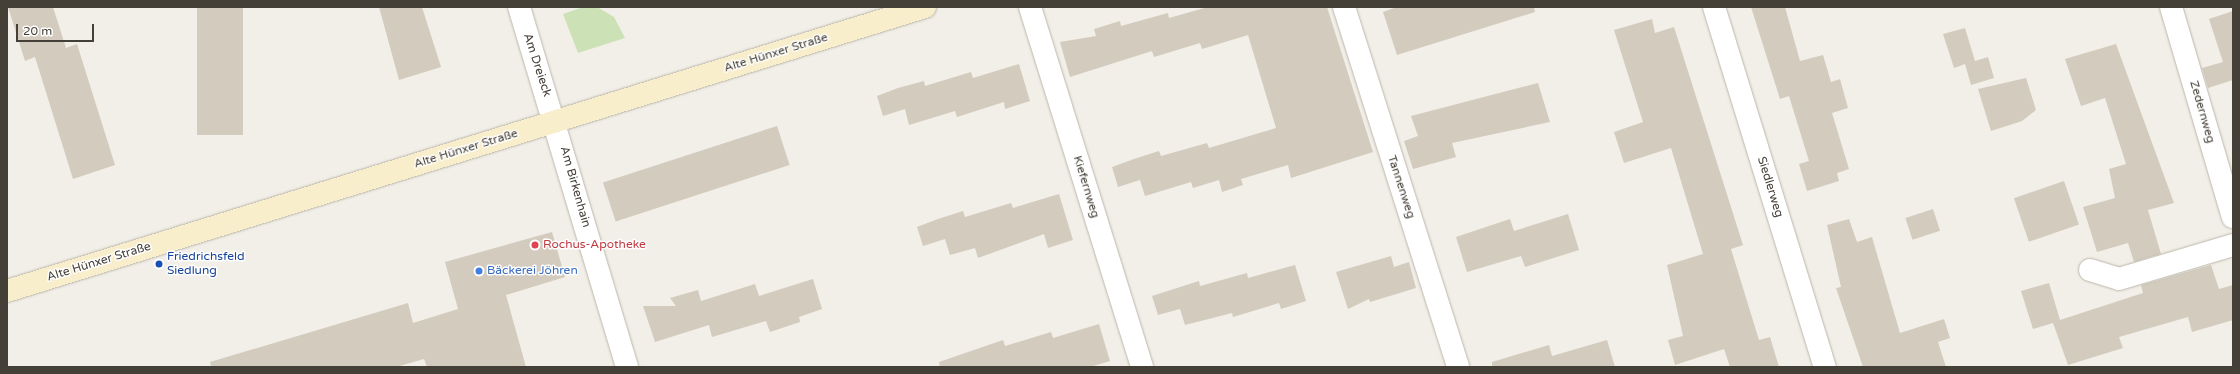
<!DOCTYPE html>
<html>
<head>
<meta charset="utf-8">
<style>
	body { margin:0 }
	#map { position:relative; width:2240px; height:374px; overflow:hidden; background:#f2efe8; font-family:"Varela Round",sans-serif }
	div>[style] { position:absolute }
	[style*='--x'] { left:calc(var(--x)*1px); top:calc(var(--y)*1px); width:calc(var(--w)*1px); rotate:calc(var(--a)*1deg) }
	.green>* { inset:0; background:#cce1b5 }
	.building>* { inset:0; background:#d2cbbe; transform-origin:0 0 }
	.roads { filter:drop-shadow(0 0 1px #bcb7ab) drop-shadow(0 0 1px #bcb7ab) }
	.street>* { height:22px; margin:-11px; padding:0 11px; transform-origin:11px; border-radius:11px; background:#fff }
	.secondary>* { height:22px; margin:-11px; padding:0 11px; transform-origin:11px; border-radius:11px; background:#f8eecc }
	.dots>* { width:11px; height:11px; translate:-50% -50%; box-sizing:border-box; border:2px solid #fff; border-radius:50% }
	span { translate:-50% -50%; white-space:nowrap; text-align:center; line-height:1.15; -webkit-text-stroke:3px #fff; paint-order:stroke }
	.street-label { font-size:12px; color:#443f37 }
	.health-label { font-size:12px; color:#be3a42 }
	.left { translate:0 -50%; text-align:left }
	.transit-label { font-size:12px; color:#164399 }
	.shop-label { font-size:12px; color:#366cbe }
	.frame { position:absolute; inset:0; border:8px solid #443f37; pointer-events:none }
	.scale { position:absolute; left:16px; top:24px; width:78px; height:18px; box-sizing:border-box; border:2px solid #443f37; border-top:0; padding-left:5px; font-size:12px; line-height:14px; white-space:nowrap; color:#443f37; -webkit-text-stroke:3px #fff; paint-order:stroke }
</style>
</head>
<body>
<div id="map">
	<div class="green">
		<i style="clip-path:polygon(583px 7px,597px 7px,614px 17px,625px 38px,578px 53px,563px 14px)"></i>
	</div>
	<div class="building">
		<i style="clip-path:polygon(8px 7px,53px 7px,66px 48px,77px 44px,115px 165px,73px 179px,35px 57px,25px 61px)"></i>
		<i style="left:197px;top:7px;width:46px;height:128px"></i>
		<i style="clip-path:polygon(379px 7px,422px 7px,441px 67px,399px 80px)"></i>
		<i style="clip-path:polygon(1208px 7px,1327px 7px,1373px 152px,1291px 178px,1288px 165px,1241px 179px,1243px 185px,1222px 192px,1219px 180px,1193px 188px,1191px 182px,1145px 196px,1140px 180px,1118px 187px,1112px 167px,1134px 159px,1159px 151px,1161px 156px,1207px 143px,1209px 148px,1276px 128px,1248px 35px,1202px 49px,1200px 43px,1154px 57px,1152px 51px,1070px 77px,1060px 42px,1096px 36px,1094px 29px,1120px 21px,1121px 26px,1168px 13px,1169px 18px)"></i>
		<i style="clip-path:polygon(1397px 7px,1534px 7px,1535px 12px,1397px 55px,1383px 12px)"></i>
		<i style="clip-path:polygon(1751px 7px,1785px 7px,1800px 61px,1823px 55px,1831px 82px,1840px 79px,1848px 108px,1832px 113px,1849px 169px,1837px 173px,1839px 181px,1807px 191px,1799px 164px,1809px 161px,1789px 96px,1780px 99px)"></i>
		<i style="clip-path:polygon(2233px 11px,2233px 80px,2208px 88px,2202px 68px,2223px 62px,2209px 19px)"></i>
		<i style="clip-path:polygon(1652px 19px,1655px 33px,1674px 27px,1743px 245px,1731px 249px,1759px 340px,1770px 337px,1779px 367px,1730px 367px,1724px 349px,1675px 365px,1668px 340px,1683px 336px,1667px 265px,1703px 254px,1671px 148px,1624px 163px,1614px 132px,1643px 122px,1614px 30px)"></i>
		<i style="clip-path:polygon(1965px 28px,1975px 61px,1988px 57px,1994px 78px,1971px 85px,1965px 64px,1954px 68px,1943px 34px)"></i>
		<i style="clip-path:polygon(2116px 44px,2174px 203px,2148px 210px,2161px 254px,2134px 262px,2128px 243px,2097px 252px,2083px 207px,2115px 198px,2109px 169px,2126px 164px,2105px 98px,2081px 106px,2065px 59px)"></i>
		<i style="clip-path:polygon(1019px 64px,1030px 101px,1005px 109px,1004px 102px,957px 117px,955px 111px,909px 125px,905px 109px,883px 116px,877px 96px,898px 88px,924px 81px,925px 86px,971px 72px,973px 78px)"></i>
		<i style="clip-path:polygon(2026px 78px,2036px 110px,2022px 121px,1991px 131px,1978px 89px)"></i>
		<i style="clip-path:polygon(1538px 83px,1550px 122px,1452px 143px,1456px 157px,1413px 169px,1404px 141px,1418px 136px,1411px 116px)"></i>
		<i style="left:777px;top:126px;width:41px;height:183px;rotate:72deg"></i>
		<i style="left:2064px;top:181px;width:46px;height:53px;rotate:71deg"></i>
		<i style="clip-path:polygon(1059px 194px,1073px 240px,1048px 248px,1044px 234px,978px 258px,975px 248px,950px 255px,945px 239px,923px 246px,917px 227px,938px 219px,963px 211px,965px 217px,1011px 203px,1013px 208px)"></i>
		<i style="left:1933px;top:209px;width:23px;height:29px;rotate:72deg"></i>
		<i style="clip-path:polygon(1568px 214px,1579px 250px,1525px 267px,1521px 256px,1467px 272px,1456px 237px,1510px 219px,1514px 231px)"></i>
		<i style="clip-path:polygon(1849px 219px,1857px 242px,1872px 237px,1900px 333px,1944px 319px,1950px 338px,1938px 342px,1946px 367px,1863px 367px,1836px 288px,1841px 287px,1827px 225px)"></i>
		<i style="clip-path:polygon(552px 232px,565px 277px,506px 295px,526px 367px,427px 367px,424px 359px,396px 367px,211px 367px,210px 362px,408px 303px,413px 323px,458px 309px,445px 262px)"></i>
		<i style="clip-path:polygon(1391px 256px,1394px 267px,1409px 262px,1416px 288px,1370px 302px,1369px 299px,1348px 309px,1336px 272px)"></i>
		<i style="clip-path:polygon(1295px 265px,1306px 301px,1281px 309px,1279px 303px,1233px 317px,1232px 313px,1185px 325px,1180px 309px,1158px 315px,1152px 296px,1199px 281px,1200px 286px,1247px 273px,1248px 278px)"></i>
		<i style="clip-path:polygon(2211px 265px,2219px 289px,2233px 285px,2233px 320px,2192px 332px,2188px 317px,2119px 337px,2123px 348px,2068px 365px,2053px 323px,2033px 329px,2021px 291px,2049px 283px,2060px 320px,2143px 293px,2141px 285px)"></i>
		<i style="clip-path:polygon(813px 279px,822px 309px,799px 317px,800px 322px,770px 332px,766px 321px,712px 337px,709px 325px,655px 342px,643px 306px,676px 306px,670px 298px,698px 290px,701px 301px,755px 284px,759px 296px)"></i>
		<i style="clip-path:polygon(1099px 324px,1110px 361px,1090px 367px,940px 367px,939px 362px,1003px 340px,1005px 346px,1051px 332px,1053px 338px)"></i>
		<i style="clip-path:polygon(1607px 340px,1615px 367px,1492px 367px,1492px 362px,1549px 345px,1552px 356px)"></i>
	</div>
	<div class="roads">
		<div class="street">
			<i style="--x:519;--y:7;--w:376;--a:73.3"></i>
			<i style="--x:1030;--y:7;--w:377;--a:72.7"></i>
			<i style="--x:1344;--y:7;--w:378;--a:72.4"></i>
			<i style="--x:1714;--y:7;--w:377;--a:72.9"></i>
			<i style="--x:2171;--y:7;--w:219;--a:73.6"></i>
			<i style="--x:2090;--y:270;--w:30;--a:17"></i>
			<i style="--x:2119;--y:279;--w:119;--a:-16.6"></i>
		</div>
		<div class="secondary">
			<i style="--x:7;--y:291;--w:961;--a:-17.19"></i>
		</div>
	</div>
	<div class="dots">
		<i style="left:535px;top:245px;background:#e0444e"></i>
		<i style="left:159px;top:264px;background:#1a4fb4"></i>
		<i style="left:479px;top:271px;background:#3f7fe0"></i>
	</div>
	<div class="street-label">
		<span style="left:776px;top:53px;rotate:-17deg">Alte Hünxer Straße</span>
		<span style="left:537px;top:65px;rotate:72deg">Am Dreieck</span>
		<span style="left:2202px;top:112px;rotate:74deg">Zedernweg</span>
		<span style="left:466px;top:149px;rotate:-17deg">Alte Hünxer Straße</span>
		<span style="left:575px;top:187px;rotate:74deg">Am Birkenhain</span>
		<span style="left:1086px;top:187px;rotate:73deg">Kiefernweg</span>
		<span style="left:1401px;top:187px;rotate:72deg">Tannenweg</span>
		<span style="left:1770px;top:187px;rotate:73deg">Siedlerweg</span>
		<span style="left:99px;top:262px;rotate:-17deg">Alte Hünxer Straße</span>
	</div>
	<div class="health-label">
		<span class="left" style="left:543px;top:245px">Rochus-Apotheke</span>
	</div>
	<div class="transit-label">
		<span class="left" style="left:167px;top:264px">Friedrichsfeld<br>Siedlung</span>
	</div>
	<div class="shop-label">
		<span class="left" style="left:487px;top:271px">Bäckerei Jöhren</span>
	</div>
	<div class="frame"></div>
	<div class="scale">20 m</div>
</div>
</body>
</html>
